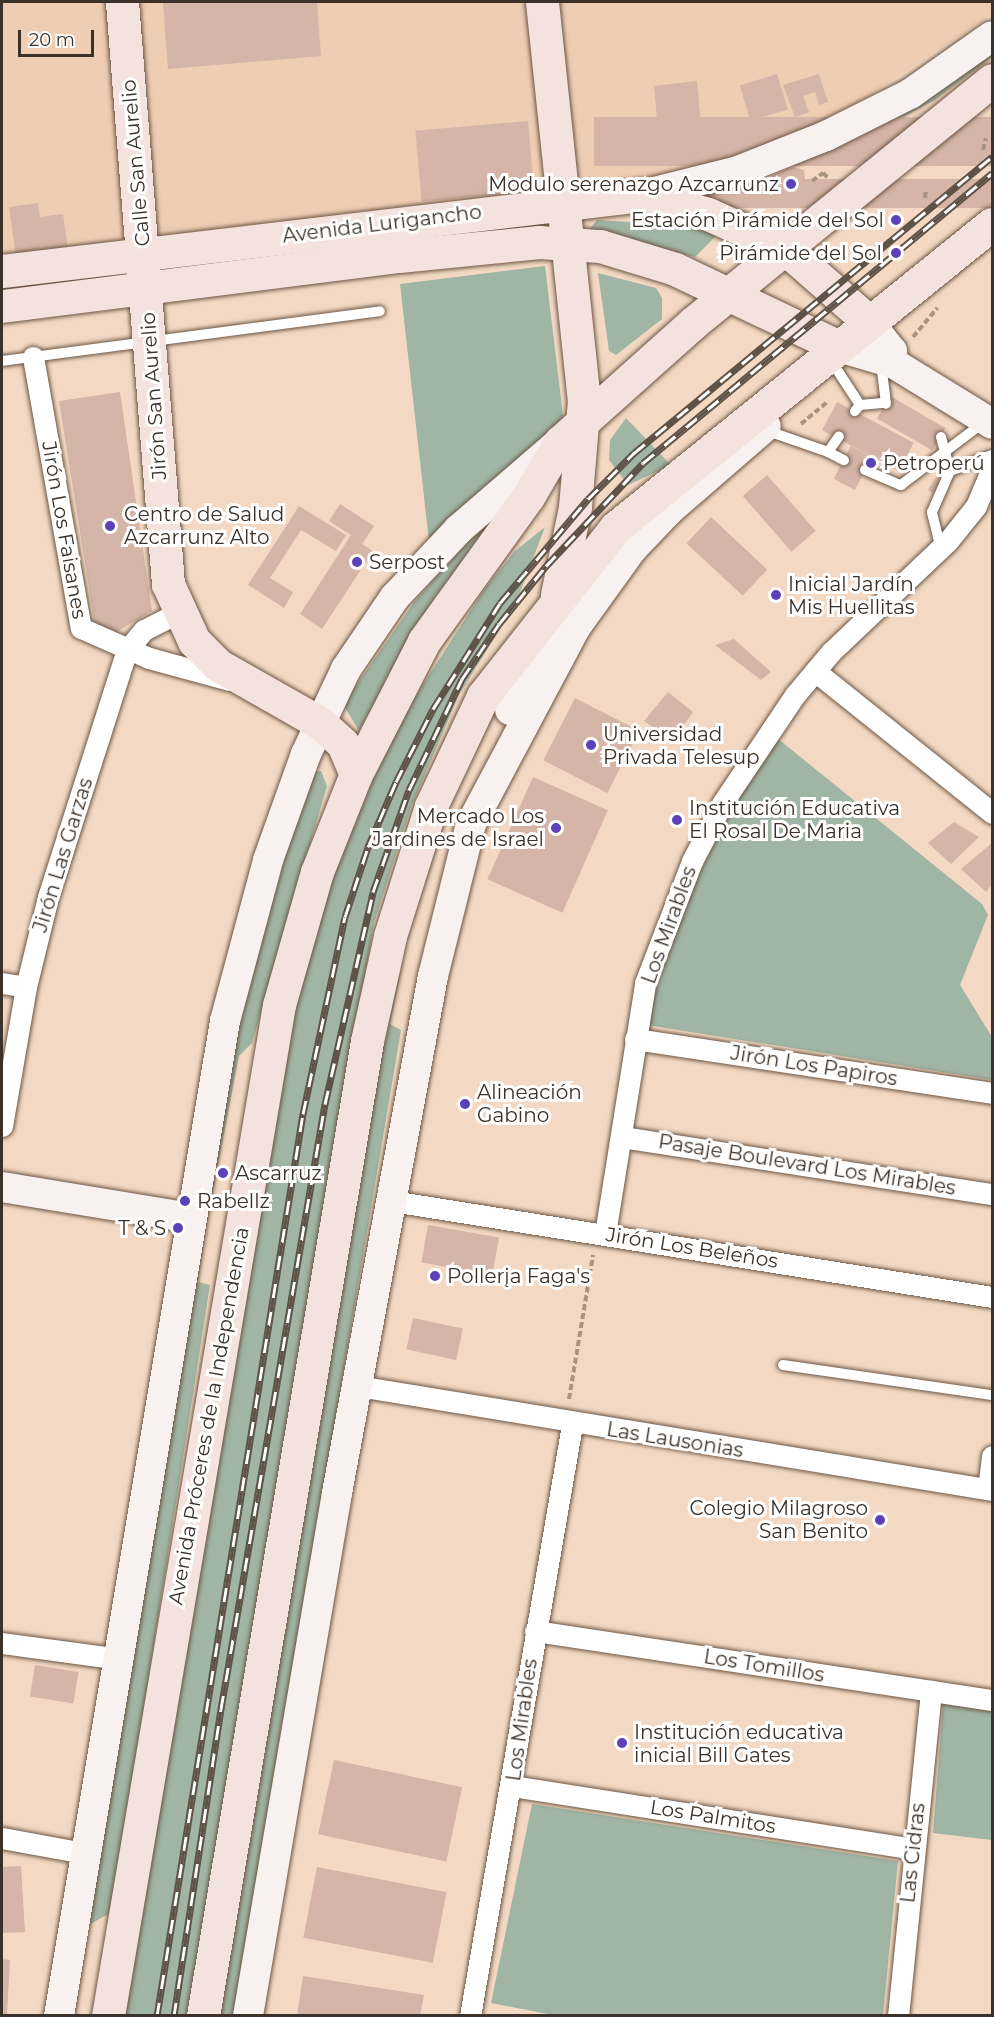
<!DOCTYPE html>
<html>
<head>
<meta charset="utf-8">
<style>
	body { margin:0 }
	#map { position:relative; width:994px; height:2017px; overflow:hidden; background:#f3d9c3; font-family:Montserrat,sans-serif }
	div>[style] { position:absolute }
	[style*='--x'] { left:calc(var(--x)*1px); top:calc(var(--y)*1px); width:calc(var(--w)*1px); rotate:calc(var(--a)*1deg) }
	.built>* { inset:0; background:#eecdb3 }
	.green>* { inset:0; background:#a0b5a4 }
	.building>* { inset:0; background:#d4b5a7; transform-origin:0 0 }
	.path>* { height:4px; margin-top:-2px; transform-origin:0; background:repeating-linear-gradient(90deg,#a89483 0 6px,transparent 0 9px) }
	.roads { filter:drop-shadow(0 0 2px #6c5543) drop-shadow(0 0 2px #6c5543) }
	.lane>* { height:10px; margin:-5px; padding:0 5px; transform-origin:5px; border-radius:5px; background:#fff }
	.street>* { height:21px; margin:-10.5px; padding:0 10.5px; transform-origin:10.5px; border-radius:10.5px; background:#fff }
	.secondary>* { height:30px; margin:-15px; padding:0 15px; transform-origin:15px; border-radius:15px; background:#f9f1ef }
	.primary>* { height:33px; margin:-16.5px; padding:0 16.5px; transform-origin:16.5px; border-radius:16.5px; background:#f4e2df }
	.rail>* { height:7px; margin-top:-3.5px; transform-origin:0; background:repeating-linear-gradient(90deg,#fff 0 14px,#5f5246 0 28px); box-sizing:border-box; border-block:2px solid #5f5246 }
	.dots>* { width:16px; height:16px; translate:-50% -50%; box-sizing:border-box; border:3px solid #fff; border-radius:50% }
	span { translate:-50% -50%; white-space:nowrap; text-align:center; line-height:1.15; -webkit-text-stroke:6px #fff; paint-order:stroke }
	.street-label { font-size:20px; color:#3b3128 }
	.poi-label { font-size:20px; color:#3b3128 }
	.right { translate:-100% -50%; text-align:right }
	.left { translate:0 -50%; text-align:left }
	.frame { position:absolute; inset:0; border:3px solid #3b3128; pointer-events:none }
	.scale { position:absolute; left:18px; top:30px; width:76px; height:27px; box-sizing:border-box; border:3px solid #3b3128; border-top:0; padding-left:8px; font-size:18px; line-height:21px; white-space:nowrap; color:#3b3128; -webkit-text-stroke:4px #fff; paint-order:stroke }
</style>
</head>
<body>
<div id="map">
	<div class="built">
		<i style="clip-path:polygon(2px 2px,992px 2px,992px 14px,833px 119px,511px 237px,2px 298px)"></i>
	</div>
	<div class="green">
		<i style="clip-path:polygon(992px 51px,992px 57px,935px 100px,823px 160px,825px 148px)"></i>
		<i style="clip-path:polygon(597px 220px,681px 225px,717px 235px,695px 257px,590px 229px)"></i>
		<i style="clip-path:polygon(545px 266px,563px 416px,559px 425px,429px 541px,400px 284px)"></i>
		<i style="clip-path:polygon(598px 273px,656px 288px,662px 298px,662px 319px,616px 355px,609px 351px)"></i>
		<i style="clip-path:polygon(626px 418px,671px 465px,628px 485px,609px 460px,610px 440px)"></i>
		<i style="clip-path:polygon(497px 521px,436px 595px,359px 731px,343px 704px,415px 601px,483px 524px)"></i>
		<i style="clip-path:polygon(545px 527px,516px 603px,459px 695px,411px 807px,374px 923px,191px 2015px,121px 2016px,292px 1008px,323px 898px,368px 787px,409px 706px,486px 587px,514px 552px)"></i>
		<i style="clip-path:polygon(777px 738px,982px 904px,988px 915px,960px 985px,992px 1037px,992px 1080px,647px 1025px,659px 970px,680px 912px,737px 799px)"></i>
		<i style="clip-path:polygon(321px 771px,327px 786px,252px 1043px,239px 1056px,205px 1233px,198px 1282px,210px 1285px,112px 1912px,87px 1926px,228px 1060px,259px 927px,314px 772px)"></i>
		<i style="clip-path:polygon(401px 972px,390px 1024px,401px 1030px,235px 2015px,220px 2016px,384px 1020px)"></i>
		<i style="clip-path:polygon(943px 1704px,992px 1711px,992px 1840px,933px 1833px)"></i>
		<i style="clip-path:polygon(532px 1804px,898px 1861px,883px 2015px,558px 2016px,491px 2003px)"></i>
	</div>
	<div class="building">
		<i style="clip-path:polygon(163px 2px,317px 2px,321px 56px,168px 69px)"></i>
		<i style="left:777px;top:74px;width:37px;height:39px;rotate:73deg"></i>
		<i style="clip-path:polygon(819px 74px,828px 102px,819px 105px,815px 92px,803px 96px,809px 112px,795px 117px,783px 85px)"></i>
		<i style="clip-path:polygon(697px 81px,704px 155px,682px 157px,681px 144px,675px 144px,676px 159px,661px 161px,654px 86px)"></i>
		<i style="left:992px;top:117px;width:49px;height:398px;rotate:90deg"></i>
		<i style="left:528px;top:121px;width:71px;height:113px;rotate:85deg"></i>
		<i style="clip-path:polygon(793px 167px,804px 170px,806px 189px,790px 197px,768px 188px,773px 175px)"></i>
		<i style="left:992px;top:179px;width:29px;height:365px;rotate:90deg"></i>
		<i style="clip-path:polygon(38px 203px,40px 217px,63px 214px,68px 249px,16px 256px,9px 207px)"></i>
		<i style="clip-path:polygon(120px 392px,152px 611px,111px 635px,95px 625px,59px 401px)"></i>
		<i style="left:890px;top:396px;width:64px;height:26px;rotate:30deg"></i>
		<i style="left:837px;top:402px;width:87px;height:32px;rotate:28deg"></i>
		<i style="left:851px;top:446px;width:24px;height:37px;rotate:28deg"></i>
		<i style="clip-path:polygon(940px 471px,946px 474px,933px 493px,928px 490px)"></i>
		<i style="left:767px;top:475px;width:74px;height:32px;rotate:49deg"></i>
		<i style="clip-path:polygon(340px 504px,374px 526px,362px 544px,373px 551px,322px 629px,300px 614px,351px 535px,329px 521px)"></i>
		<i style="clip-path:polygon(299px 506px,346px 535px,336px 551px,301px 530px,270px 578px,293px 592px,284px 608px,248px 585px)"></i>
		<i style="left:711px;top:517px;width:77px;height:36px;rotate:43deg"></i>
		<i style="clip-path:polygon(734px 639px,771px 672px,761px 680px,715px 645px)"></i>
		<i style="clip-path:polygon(668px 692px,693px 712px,673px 741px,644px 721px)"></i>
		<i style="left:575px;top:698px;width:72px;height:70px;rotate:27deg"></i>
		<i style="left:533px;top:777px;width:82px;height:112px;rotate:24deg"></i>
		<i style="clip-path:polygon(954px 822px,979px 837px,951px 864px,928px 843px)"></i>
		<i style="clip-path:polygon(992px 843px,992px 884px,986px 892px,961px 869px)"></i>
		<i style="left:428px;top:1225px;width:72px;height:38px;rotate:10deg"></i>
		<i style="left:413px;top:1318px;width:51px;height:32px;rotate:12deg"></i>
		<i style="left:35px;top:1665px;width:44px;height:32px;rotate:9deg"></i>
		<i style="left:334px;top:1760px;width:131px;height:76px;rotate:12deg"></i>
		<i style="clip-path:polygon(21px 1866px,25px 1932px,2px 1933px,2px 1867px)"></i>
		<i style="left:317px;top:1867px;width:132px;height:72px;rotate:11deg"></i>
		<i style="clip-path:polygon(2px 1959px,10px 1960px,7px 2014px,2px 2014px)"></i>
		<i style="clip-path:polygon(303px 1976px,424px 1995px,420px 2016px,297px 2016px)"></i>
	</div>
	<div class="path">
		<i style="--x:983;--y:150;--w:12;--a:-76"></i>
		<i style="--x:812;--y:181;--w:14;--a:-36"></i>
		<i style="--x:823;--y:173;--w:7;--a:45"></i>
		<i style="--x:925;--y:198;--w:8;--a:-83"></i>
		<i style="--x:913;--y:337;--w:38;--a:-50"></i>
		<i style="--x:801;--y:424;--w:35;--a:-40"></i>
		<i style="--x:569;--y:1399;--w:146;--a:-80.5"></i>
	</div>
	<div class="roads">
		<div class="lane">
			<i style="--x:830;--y:359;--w:55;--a:56.9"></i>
			<i style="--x:860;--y:405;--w:8;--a:130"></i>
			<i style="--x:2;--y:361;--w:381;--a:-7.5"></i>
			<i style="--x:881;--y:363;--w:41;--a:83"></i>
			<i style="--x:860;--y:405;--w:22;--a:-5"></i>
			<i style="--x:765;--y:430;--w:67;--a:19.2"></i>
			<i style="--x:828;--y:452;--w:19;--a:-55"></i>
			<i style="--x:941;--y:437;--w:35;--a:75"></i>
			<i style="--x:828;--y:452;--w:18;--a:27"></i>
			<i style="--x:865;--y:470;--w:39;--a:23"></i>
			<i style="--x:901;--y:485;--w:104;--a:-37.2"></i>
			<i style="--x:941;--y:549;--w:38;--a:-104"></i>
			<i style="--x:932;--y:512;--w:45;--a:-66.3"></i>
			<i style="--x:950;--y:471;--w:45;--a:-20.9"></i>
			<i style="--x:783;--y:1365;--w:211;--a:8.2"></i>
		</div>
		<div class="street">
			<i style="--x:33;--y:357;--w:275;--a:80"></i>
			<i style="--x:81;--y:628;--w:74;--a:23.8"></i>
			<i style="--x:149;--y:658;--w:84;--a:15.2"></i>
			<i style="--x:815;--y:671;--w:227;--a:38.7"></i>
			<i style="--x:2;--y:983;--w:24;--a:9"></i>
			<i style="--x:635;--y:1039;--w:361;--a:8.6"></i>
			<i style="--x:2;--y:1126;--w:141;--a:-80.2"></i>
			<i style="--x:26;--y:987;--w:93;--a:-76.3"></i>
			<i style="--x:48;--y:897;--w:259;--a:-72.3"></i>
			<i style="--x:127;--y:650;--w:26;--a:-50"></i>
			<i style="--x:144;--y:630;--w:38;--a:-27"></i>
			<i style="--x:622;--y:1137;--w:374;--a:8.8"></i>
			<i style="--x:392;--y:1201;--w:608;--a:9.09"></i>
			<i style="--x:605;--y:1234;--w:254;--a:-80.9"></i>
			<i style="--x:645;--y:983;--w:131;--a:-68.9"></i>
			<i style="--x:692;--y:861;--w:67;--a:-62.3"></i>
			<i style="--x:723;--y:802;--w:129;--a:-56.1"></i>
			<i style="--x:795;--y:695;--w:56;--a:-50.1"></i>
			<i style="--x:831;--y:652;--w:161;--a:-43.5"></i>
			<i style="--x:948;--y:541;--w:45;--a:-51.3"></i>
			<i style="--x:976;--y:506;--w:41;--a:-67.2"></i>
			<i style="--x:358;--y:1386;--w:642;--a:9.32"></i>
			<i style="--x:988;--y:1489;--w:33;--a:-83"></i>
			<i style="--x:535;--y:1631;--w:462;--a:8.6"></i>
			<i style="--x:2;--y:1643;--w:120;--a:7.7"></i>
			<i style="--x:512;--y:1786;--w:406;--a:8.9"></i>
			<i style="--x:2;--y:1838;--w:88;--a:10.4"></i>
			<i style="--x:470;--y:2016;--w:600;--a:-80.21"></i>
			<i style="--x:898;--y:2016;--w:327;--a:-84.2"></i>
		</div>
		<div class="secondary">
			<i style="--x:642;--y:195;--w:99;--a:-14"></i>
			<i style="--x:738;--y:171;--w:95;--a:-21.7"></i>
			<i style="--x:826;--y:136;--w:94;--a:-26.6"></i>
			<i style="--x:910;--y:94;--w:100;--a:-35.3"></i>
			<i style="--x:869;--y:322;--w:37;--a:52"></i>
			<i style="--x:892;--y:351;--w:12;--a:85"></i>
			<i style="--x:839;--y:347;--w:56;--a:16.5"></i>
			<i style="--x:893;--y:363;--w:116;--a:31.6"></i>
			<i style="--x:510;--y:710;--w:92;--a:-67"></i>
			<i style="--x:2;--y:1187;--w:192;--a:9.3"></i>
			<i style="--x:59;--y:2016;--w:1009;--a:-80.53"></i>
			<i style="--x:225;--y:1021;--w:167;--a:-75"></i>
			<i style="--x:268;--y:860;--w:113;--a:-70.3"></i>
			<i style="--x:306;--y:754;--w:94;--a:-64.8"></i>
			<i style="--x:346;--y:669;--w:87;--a:-55.8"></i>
			<i style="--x:395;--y:597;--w:93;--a:-46.7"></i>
			<i style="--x:459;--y:529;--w:127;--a:-40.8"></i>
			<i style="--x:248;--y:2016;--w:531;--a:-80.34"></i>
			<i style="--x:337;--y:1493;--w:526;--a:-79.48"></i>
			<i style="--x:433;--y:976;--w:157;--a:-76"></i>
			<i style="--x:471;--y:824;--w:222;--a:-62"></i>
			<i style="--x:575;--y:628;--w:97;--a:-54.2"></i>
			<i style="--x:632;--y:549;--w:54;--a:-46.5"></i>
			<i style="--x:669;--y:510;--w:128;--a:-40.9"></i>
		</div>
		<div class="primary">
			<i style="--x:122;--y:2;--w:584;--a:85.48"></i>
			<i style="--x:168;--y:584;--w:63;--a:65.5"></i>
			<i style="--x:194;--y:641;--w:34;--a:45"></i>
			<i style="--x:218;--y:665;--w:117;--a:29.6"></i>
			<i style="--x:320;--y:723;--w:31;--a:42"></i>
			<i style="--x:343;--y:744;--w:33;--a:67"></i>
			<i style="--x:542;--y:2;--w:400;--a:84"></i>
			<i style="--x:584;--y:400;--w:107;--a:94.8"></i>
			<i style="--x:575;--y:507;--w:90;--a:101.6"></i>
			<i style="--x:2;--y:271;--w:644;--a:-6.77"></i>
			<i style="--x:642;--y:195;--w:69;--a:16.1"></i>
			<i style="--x:708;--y:214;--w:85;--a:24.2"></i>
			<i style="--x:786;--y:249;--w:111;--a:41.3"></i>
			<i style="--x:2;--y:306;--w:400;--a:-7.2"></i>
			<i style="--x:399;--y:256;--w:141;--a:-5.7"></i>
			<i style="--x:539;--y:242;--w:31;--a:4"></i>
			<i style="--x:570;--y:244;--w:30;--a:4"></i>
			<i style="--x:600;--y:246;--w:78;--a:17"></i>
			<i style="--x:675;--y:269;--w:182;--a:25.4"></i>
			<i style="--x:108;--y:2016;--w:1025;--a:-80.4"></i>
			<i style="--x:279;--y:1005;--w:138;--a:-74.1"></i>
			<i style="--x:317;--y:872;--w:105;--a:-68.3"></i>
			<i style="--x:356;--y:774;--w:149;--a:-62.9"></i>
			<i style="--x:424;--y:641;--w:178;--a:-54.2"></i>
			<i style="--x:528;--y:497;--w:64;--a:-59.8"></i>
			<i style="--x:560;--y:442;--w:178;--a:-41.8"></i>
			<i style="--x:693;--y:323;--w:385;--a:-39.1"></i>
			<i style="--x:203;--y:2016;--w:989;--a:-80.45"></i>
			<i style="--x:367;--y:1041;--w:107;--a:-77.6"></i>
			<i style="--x:390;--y:936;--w:136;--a:-72.5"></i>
			<i style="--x:431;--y:806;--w:122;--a:-64.7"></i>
			<i style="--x:483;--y:696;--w:214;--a:-51.8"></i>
			<i style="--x:615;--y:528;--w:484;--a:-38.9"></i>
		</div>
	</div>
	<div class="rail">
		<i style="--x:157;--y:2016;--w:914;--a:-80.81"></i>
		<i style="--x:303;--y:1114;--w:201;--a:-78"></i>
		<i style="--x:345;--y:917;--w:74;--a:-71.8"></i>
		<i style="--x:368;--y:847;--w:71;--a:-66.7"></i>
		<i style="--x:396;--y:782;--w:82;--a:-63.1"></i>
		<i style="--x:433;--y:709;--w:125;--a:-57.7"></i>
		<i style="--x:500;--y:603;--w:136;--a:-49.8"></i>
		<i style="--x:588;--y:499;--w:65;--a:-45"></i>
		<i style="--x:634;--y:453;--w:465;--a:-39.6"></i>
		<i style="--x:174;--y:2016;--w:311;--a:-81.3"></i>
		<i style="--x:221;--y:1709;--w:614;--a:-80.25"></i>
		<i style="--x:325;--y:1104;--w:217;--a:-77.2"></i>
		<i style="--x:373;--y:892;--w:108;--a:-70.6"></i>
		<i style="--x:409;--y:790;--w:123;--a:-64.5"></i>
		<i style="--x:462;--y:679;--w:66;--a:-56.1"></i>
		<i style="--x:499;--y:624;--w:75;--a:-51"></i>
		<i style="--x:546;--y:566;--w:141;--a:-46.7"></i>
		<i style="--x:643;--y:463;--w:454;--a:-39.7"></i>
	</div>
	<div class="dots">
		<i style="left:791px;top:184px;background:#5c41b9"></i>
		<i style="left:896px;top:220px;background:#5c41b9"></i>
		<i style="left:896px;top:253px;background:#5c41b9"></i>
		<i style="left:871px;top:463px;background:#5c41b9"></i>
		<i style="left:110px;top:526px;background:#5c41b9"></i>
		<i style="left:357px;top:562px;background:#5c41b9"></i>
		<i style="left:776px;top:595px;background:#5c41b9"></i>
		<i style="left:591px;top:745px;background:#5c41b9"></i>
		<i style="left:677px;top:820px;background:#5c41b9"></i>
		<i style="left:556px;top:828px;background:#5c41b9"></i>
		<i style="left:465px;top:1104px;background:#5c41b9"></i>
		<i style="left:223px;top:1173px;background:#5c41b9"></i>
		<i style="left:185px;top:1201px;background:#5c41b9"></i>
		<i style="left:178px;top:1228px;background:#5c41b9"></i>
		<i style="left:435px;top:1276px;background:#5c41b9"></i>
		<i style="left:880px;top:1520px;background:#5c41b9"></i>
		<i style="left:622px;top:1743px;background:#5c41b9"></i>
	</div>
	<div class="street-label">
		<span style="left:136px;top:163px;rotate:-95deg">Calle San Aurelio</span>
		<span style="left:382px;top:224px;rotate:-7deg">Avenida Lurigancho</span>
		<span style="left:154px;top:396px;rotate:-94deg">Jirón San Aurelio</span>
		<span style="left:64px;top:530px;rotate:80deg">Jirón Los Faisanes</span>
		<span style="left:63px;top:855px;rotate:-73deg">Jirón Las Garzas</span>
		<span style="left:669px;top:925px;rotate:-70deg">Los Mirables</span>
		<span style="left:814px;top:1066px;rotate:9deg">Jirón Los Papiros</span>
		<span style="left:807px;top:1165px;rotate:9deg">Pasaje Boulevard Los Mirables</span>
		<span style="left:692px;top:1248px;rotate:9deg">Jirón Los Beleños</span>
		<span style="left:209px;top:1416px;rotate:-80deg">Avenida Próceres de la Independencia</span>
		<span style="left:675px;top:1440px;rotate:9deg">Las Lausonias</span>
		<span style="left:764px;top:1666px;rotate:9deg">Los Tomillos</span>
		<span style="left:522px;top:1720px;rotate:-82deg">Los Mirables</span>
		<span style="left:713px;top:1817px;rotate:9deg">Los Palmitos</span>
		<span style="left:913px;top:1853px;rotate:-84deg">Las Cidras</span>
	</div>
	<div class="poi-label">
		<span class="right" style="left:779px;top:184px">Modulo serenazgo Azcarrunz</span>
		<span class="right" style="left:884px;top:220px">Estación Pirámide del Sol</span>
		<span class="right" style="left:882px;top:253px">Pirámide del Sol</span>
		<span class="left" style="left:883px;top:463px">Petroperú</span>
		<span class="left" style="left:124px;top:526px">Centro de Salud<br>Azcarrunz Alto</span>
		<span class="left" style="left:369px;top:562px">Serpost</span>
		<span class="left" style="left:788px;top:596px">Inicial Jardín<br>Mis Huellitas</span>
		<span class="left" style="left:603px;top:746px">Universidad<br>Privada Telesup</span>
		<span class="left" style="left:689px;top:820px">Institución Educativa<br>El Rosal De Maria</span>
		<span class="right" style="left:544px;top:828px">Mercado Los<br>Jardines de Israel</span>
		<span class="left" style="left:477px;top:1104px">Alineación<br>Gabino</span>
		<span class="left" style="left:235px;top:1173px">Ascarruz</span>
		<span class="left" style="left:197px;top:1201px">Rabellz</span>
		<span class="right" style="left:166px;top:1228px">T &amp; S</span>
		<span class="left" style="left:447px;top:1276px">Pollerįa Faga's</span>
		<span class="right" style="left:868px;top:1520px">Colegio Milagroso<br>San Benito</span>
		<span class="left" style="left:634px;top:1744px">Institución educativa<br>inicial Bill Gates</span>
	</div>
	<div class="frame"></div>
	<div class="scale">20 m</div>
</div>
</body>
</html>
